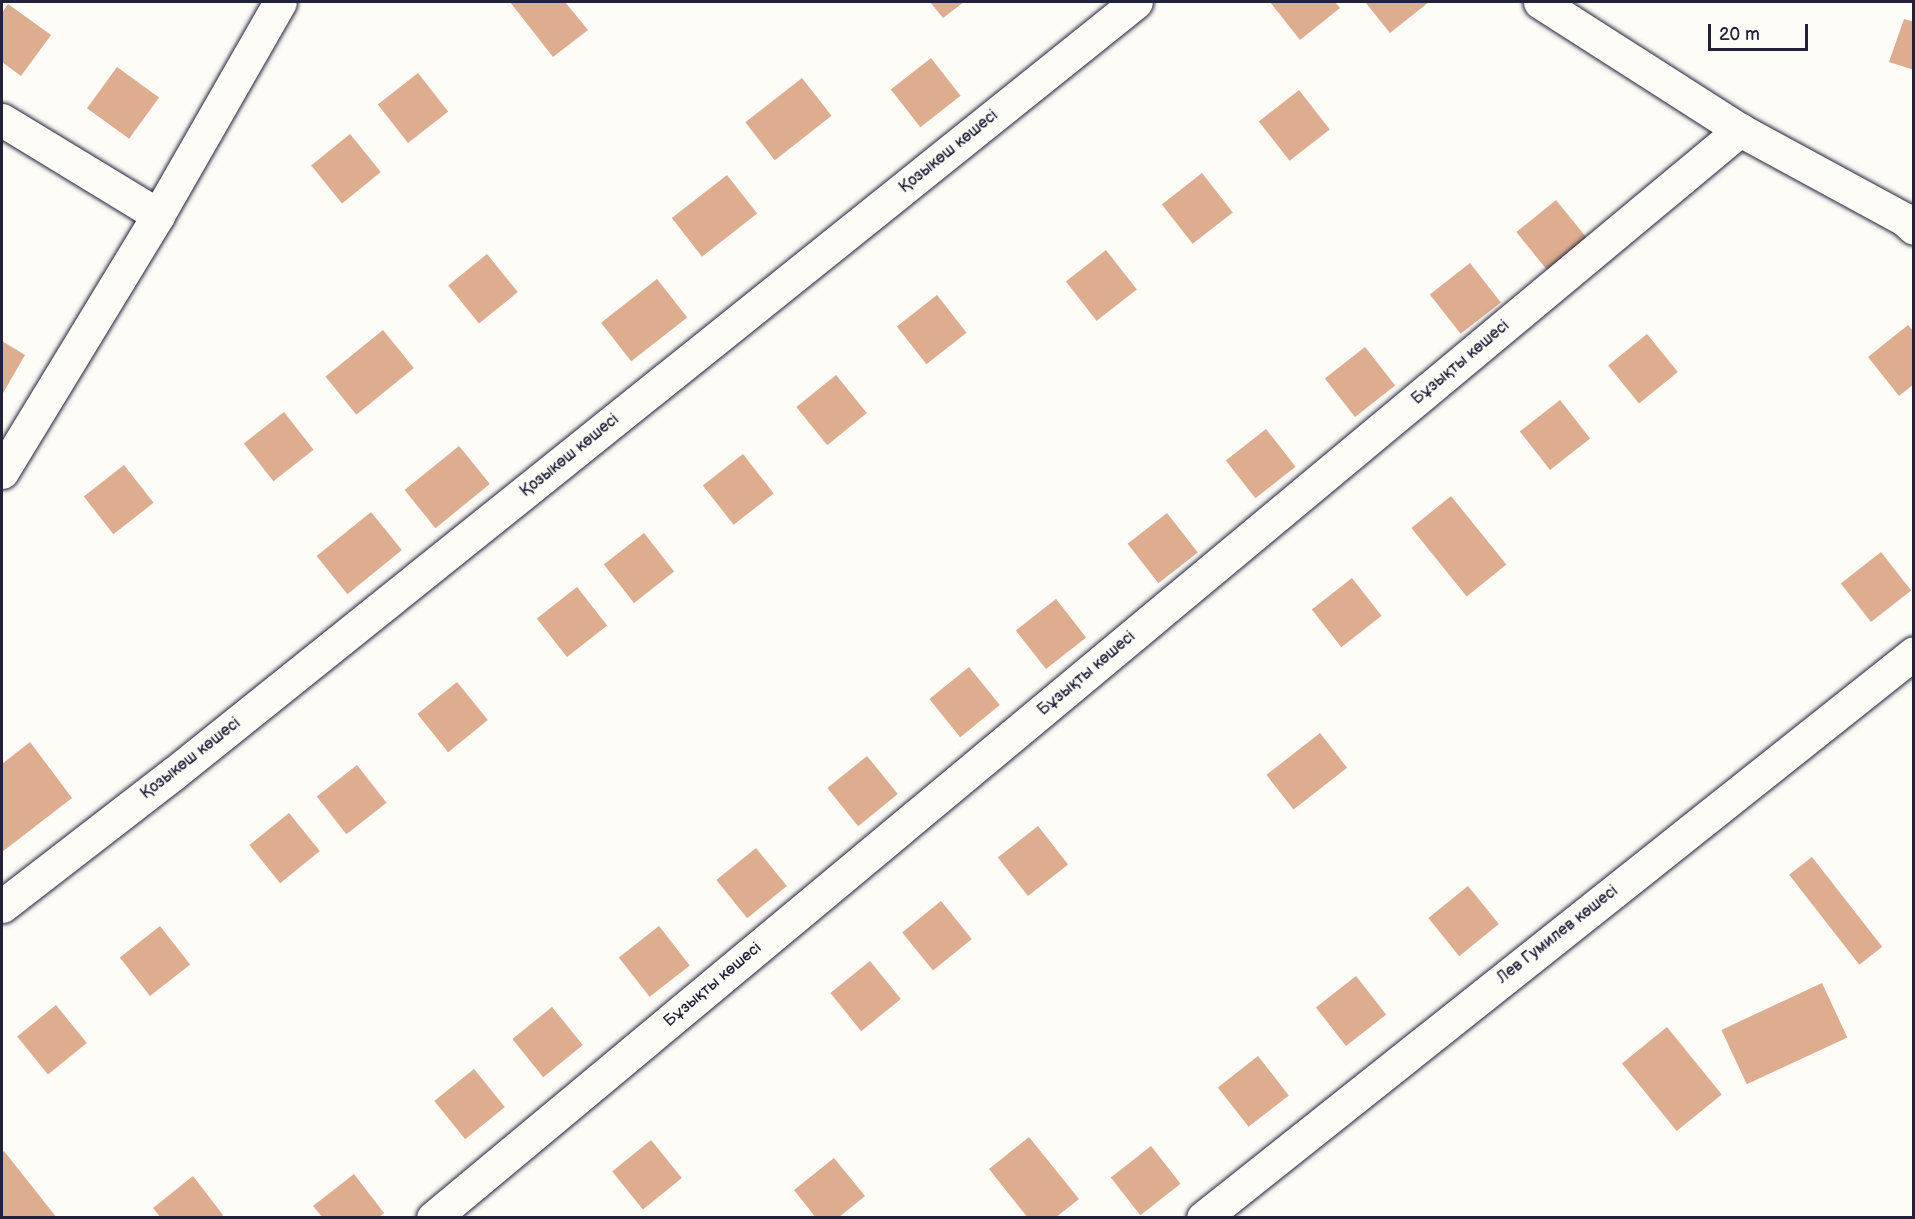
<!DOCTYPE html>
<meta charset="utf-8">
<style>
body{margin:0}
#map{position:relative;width:1915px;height:1219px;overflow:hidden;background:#fdfcf7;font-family:"Balsamiq Sans",sans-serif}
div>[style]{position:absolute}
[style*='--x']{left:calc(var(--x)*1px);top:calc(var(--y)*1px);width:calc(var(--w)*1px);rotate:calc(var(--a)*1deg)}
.building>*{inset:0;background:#dead90;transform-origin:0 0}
.roads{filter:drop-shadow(0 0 2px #22223b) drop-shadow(0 0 2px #22223b)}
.minor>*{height:33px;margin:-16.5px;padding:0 16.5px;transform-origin:16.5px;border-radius:16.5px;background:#fdfcf7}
span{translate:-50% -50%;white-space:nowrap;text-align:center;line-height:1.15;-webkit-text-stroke:4.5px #fdfcf7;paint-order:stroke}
.street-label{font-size:16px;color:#22223b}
.frame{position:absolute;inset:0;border:3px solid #22223b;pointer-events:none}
.scale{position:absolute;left:1708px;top:24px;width:100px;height:27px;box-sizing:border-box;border:3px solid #22223b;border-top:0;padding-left:8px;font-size:18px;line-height:21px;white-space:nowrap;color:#22223b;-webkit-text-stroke:4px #fdfcf7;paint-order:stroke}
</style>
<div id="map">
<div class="building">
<div style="clip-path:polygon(510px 2px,565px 2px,588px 30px,553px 57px)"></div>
<div style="clip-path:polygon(930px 2px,964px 2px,943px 18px)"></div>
<div style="clip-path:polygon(1270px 2px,1335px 2px,1340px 8px,1300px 40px)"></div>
<div style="clip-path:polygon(1365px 2px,1429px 2px,1390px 33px)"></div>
<div style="clip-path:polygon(8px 4px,51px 35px,21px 76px,2px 62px,2px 13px)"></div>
<div style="clip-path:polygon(1904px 19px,1914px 22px,1914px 70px,1889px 62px)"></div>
<div style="left:931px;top:58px;width:48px;height:51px;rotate:52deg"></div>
<div style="left:117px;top:67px;width:52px;height:51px;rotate:36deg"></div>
<div style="left:418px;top:73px;width:49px;height:51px;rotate:52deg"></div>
<div style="left:802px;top:78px;width:48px;height:72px;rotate:52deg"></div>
<div style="left:1299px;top:90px;width:50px;height:51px;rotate:52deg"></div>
<div style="left:350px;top:134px;width:49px;height:50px;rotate:51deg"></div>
<div style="left:1202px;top:173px;width:50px;height:51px;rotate:52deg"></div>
<div style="left:727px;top:175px;width:49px;height:70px;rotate:52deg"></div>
<div style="left:1556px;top:200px;width:49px;height:51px;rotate:51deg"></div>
<div style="left:1106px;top:250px;width:50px;height:51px;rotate:52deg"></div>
<div style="left:487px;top:254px;width:49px;height:50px;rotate:51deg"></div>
<div style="left:1470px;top:263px;width:50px;height:51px;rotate:52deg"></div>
<div style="left:657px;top:279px;width:49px;height:71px;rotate:52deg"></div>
<div style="left:937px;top:295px;width:48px;height:51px;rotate:52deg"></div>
<div style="clip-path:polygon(1908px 325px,1914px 332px,1914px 384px,1899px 396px,1868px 357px)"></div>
<div style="left:383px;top:330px;width:49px;height:74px;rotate:51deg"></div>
<div style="left:1647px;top:334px;width:49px;height:50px;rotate:51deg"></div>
<div style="clip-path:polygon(2px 341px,25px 355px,3px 393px,2px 392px)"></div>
<div style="left:1365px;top:347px;width:49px;height:51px;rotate:52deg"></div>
<div style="left:836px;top:375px;width:49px;height:51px;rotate:51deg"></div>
<div style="left:1560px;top:400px;width:49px;height:51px;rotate:52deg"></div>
<div style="left:284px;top:412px;width:48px;height:51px;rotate:52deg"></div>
<div style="left:1266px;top:429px;width:48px;height:51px;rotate:52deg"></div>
<div style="left:459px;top:446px;width:49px;height:70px;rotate:51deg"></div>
<div style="left:743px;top:454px;width:50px;height:51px;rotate:52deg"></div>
<div style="left:124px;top:465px;width:48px;height:51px;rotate:52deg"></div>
<div style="left:1451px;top:496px;width:88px;height:51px;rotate:51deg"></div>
<div style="left:371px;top:512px;width:49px;height:70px;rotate:51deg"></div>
<div style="left:1167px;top:513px;width:50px;height:50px;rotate:52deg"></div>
<div style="left:644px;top:533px;width:49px;height:51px;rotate:52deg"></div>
<div style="left:1881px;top:552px;width:49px;height:51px;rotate:52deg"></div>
<div style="left:1352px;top:578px;width:48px;height:51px;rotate:52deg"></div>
<div style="left:577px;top:587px;width:49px;height:51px;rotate:52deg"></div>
<div style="left:1056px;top:599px;width:49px;height:51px;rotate:52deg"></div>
<div style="left:969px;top:667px;width:49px;height:51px;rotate:51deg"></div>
<div style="left:457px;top:682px;width:49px;height:51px;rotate:51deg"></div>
<div style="left:1320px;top:733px;width:44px;height:68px;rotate:52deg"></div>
<div style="clip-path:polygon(30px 742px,72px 798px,2px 852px,2px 764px)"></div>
<div style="left:867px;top:756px;width:49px;height:51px;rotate:51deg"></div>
<div style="left:357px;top:765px;width:48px;height:51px;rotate:52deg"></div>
<div style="left:289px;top:813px;width:49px;height:51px;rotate:51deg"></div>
<div style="left:1038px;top:826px;width:49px;height:51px;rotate:52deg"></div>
<div style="left:756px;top:848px;width:49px;height:51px;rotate:51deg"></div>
<div style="left:1812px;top:857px;width:114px;height:29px;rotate:52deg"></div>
<div style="left:1468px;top:886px;width:49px;height:51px;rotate:51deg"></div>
<div style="left:941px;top:901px;width:49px;height:50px;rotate:51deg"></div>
<div style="left:160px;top:926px;width:49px;height:51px;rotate:52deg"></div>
<div style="left:659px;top:926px;width:50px;height:51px;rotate:52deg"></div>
<div style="left:870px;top:961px;width:49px;height:51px;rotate:51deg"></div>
<div style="left:1356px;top:976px;width:49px;height:51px;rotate:52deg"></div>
<div style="left:1822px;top:983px;width:60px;height:111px;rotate:65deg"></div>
<div style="left:56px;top:1005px;width:49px;height:50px;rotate:51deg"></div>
<div style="left:552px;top:1007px;width:49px;height:51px;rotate:51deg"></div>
<div style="left:1667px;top:1027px;width:87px;height:58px;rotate:51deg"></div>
<div style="left:1258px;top:1056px;width:50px;height:51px;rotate:52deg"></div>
<div style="left:474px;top:1069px;width:49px;height:51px;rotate:51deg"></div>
<div style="clip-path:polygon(1029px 1137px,1079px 1199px,1055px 1218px,1028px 1218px,989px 1169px)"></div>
<div style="left:651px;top:1140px;width:49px;height:50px;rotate:51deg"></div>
<div style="left:1151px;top:1146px;width:48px;height:51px;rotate:52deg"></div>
<div style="clip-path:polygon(4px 1151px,57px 1218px,2px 1218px,2px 1153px)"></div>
<div style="clip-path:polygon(834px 1158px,865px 1196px,838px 1218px,816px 1218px,794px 1190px)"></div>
<div style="clip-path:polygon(354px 1174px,384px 1213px,378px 1218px,323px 1218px,313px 1206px)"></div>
<div style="clip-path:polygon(193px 1176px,223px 1215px,220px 1218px,161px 1218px,153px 1208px)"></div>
</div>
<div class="roads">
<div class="minor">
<div style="--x:1540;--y:2;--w:237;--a:32.6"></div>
<div style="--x:1740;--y:130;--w:187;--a:28.5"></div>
<div style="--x:1904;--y:219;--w:13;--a:42"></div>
<div style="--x:2;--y:120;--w:183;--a:31.3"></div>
<div style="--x:2;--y:472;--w:301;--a:-58.7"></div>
<div style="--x:158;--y:215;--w:245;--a:-60.2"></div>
<div style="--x:2;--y:906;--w:216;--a:-37.7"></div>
<div style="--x:173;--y:774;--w:1234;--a:-38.72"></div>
<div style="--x:433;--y:1218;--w:1701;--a:-39.78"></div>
<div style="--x:1203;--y:1218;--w:908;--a:-38.47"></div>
</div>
</div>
<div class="street-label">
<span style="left:949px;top:152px;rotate:-39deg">Қозыкөш көшесі</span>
<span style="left:1461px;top:363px;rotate:-40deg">Бұзықты көшесі</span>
<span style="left:570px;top:456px;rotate:-39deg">Қозыкөш көшесі</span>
<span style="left:1087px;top:674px;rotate:-40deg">Бұзықты көшесі</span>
<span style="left:191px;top:759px;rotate:-38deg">Қозыкөш көшесі</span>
<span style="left:1558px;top:935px;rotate:-38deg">Лев Гумилев көшесі</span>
<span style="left:713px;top:985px;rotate:-40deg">Бұзықты көшесі</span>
</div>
<div class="frame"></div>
<div class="scale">20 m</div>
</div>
